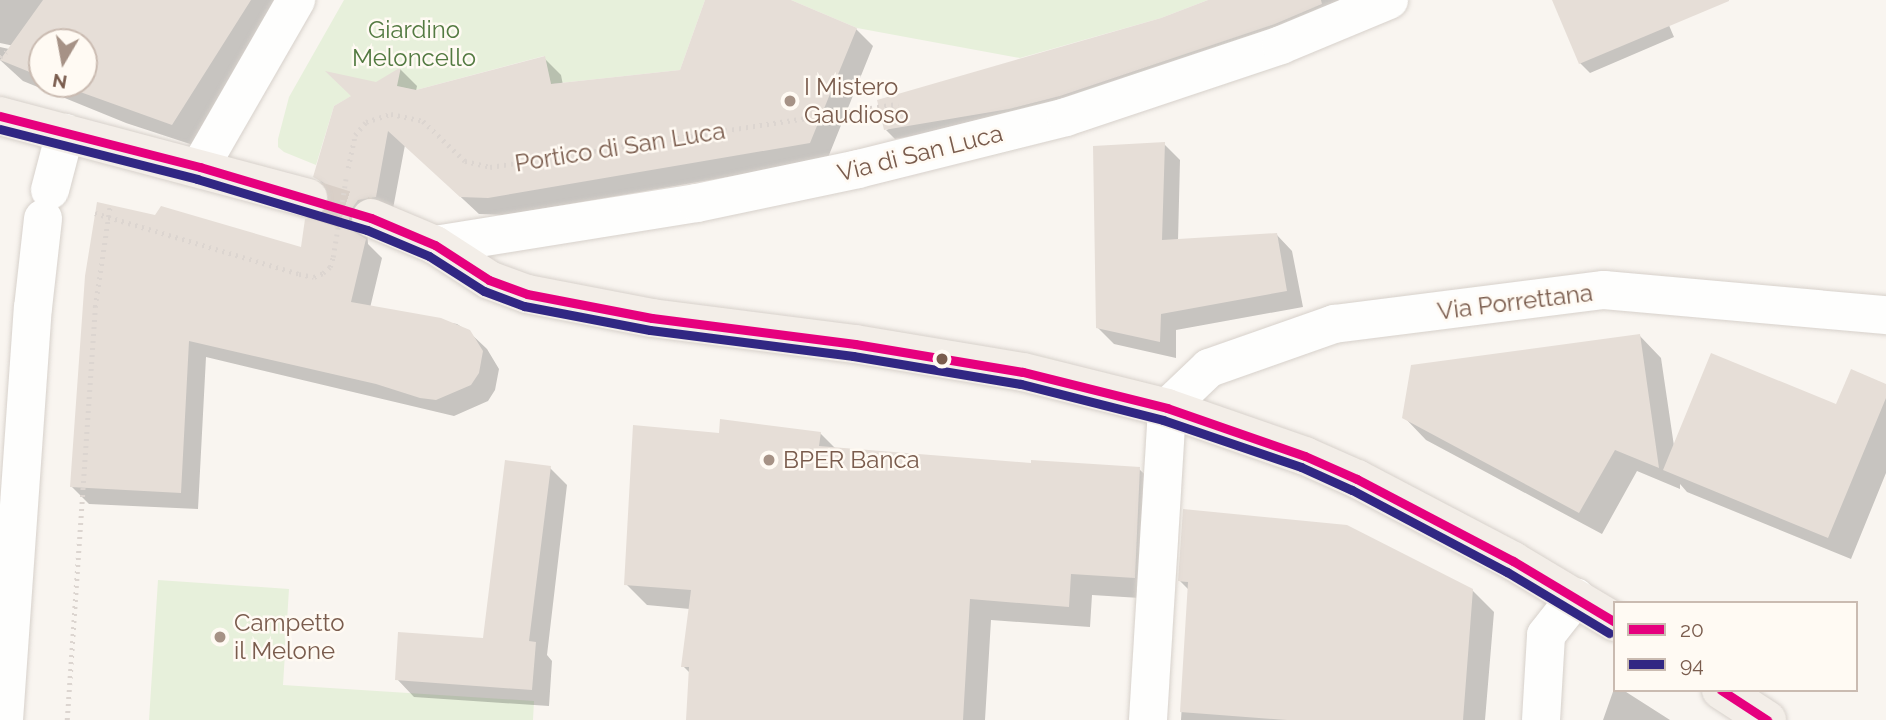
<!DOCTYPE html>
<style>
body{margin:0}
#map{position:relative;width:1886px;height:720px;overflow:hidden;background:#f9f5f0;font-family:Raleway,sans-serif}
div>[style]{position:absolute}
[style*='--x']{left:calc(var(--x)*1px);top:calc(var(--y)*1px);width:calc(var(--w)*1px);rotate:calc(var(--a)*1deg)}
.green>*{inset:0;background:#e7f0db}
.shadow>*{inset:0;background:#0003}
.building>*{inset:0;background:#e6ded7}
.primary-tunnel>*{height:38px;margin-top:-19px;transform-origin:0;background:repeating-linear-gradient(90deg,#d9cfc7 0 38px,transparent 0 57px)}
.path>*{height:4.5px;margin-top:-2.25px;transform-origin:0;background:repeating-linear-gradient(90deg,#dcd5d0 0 2px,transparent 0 7px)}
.roads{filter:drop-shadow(0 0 2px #d7d1cb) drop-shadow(0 0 2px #d7d1cb)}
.street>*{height:38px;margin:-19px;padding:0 19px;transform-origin:19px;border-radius:19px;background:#fefefd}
.primary>*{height:38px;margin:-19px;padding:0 19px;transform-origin:19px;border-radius:19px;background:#f3eee8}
.path-bridge>*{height:4.5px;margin-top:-2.25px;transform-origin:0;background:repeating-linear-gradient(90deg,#dcd5d0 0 2px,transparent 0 7px)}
.bus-1>*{height:9px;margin:-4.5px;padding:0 4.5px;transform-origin:4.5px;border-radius:4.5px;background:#e6007e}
.bus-2>*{height:9px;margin:-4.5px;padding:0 4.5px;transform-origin:4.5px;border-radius:4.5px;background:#312783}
.dots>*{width:19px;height:19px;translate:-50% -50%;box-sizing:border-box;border:4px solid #fffaf3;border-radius:50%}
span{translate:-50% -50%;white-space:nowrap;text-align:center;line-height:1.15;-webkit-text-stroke:5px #fffaf3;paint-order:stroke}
.park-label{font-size:24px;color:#537a41}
.poi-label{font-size:24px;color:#7a5c4d}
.left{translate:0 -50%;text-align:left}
.street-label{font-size:24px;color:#7a5c4d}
.legend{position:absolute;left:1613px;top:601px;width:245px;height:91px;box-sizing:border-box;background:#fffaf3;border:2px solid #cabbb1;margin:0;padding:9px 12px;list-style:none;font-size:21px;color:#7a5c4d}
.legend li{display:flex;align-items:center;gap:14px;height:35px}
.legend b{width:35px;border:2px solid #cabbb1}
.north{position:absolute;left:28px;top:28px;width:70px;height:70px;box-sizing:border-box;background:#fffaf3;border:2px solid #cabbb1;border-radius:50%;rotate:190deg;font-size:19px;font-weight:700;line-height:28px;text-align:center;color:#7a5c4d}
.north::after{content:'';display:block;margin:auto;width:24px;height:32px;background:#a69286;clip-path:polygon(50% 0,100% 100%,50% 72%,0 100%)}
</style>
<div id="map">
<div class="green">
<div style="clip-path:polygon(344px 0,705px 0,680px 70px,551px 84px,544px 56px,416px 90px,376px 82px,334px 106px,316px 165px,284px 152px,278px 147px,278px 139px,289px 97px)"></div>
<div style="clip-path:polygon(791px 0,1208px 0,1161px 18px,1020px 58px,857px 28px)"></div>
<div style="clip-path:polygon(158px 580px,289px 589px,283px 685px,534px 701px,533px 720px,149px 720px)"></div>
</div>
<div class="shadow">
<div style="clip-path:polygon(evenodd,0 0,284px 0,193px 145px,126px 123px,23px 81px,0 60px,0 47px,18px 51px,19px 47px,0 43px,0 0,42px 42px,84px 42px,84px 84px,42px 84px,42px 42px)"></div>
<div style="clip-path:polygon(707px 0,786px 0,856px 29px,873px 46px,827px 160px,505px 215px,479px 214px,405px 145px,392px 214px,367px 227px,368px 244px,382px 258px,370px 308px,457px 324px,469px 332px,487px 349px,499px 369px,495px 390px,488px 401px,454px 416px,206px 357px,198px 509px,89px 504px,72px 487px,87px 276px,303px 249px,331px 203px,331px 192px,315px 176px,376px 84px,400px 69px,417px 86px,416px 91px,544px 58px,561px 75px,563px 85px,681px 72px)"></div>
<div style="clip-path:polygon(1212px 0,1359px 0,1020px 117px,895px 139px,886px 130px)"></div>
<div style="clip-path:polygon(1554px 0,1658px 0,1674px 37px,1590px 73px,1580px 63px)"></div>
<div style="clip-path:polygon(1164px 144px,1180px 160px,1178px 241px,1276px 234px,1292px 251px,1303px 307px,1176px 330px,1176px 358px,1114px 344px,1097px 327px)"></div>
<div style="clip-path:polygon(1639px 335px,1661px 358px,1674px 446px,1837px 406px,1886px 386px,1886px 473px,1851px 559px,1687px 492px,1680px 484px,1680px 489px,1637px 471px,1602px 534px,1426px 440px,1404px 417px)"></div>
<div style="clip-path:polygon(820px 433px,836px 449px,1032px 465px,1139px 469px,1161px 490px,1156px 599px,1092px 595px,1090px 627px,991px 620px,985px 720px,688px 720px,690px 673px,683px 666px,690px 609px,647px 605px,626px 584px,720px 435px)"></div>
<div style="clip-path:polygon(550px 468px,567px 485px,547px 655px,552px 661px,549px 706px,414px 697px,397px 679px,484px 640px)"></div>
<div style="clip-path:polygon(1180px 581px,1472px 590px,1494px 612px,1485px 720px,1181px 720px,1189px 590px)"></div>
<div style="clip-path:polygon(1615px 686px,1615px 690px,1623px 690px,1670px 720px,1603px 720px)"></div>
</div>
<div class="building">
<div style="clip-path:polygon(43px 0,251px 0,172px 125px,58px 84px,84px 84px,84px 42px,42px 42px,42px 77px,0 60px)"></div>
<div style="clip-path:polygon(705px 0,791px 0,857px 28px,810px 143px,488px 198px,460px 197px,388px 131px,376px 197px,358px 200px,351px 210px,349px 220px,353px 231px,366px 239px,351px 302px,441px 318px,470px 330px,483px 351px,479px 373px,471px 385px,436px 400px,420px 398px,376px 384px,189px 341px,181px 493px,70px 487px,85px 276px,97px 202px,155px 215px,161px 206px,301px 247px,305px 219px,323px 214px,329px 203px,329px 192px,324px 183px,313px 177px,334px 106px,351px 96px,325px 71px,376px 82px,401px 67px,397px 86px,416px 90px,545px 56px,551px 84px,680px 70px)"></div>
<div style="clip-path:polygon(1208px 0,1321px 0,1322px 4px,1275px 24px,1060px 96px,1009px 109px,884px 130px,877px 100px,1161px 18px)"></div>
<div style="clip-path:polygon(1552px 0,1729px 0,1729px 1px,1579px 64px)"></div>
<div style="clip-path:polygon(1165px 142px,1162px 240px,1277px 233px,1287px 291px,1161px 314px,1160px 342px,1096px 328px,1093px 146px)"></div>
<div style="clip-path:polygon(1640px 334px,1659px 468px,1615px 450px,1579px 513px,1402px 418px,1411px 365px)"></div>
<div style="clip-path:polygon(1711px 353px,1836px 404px,1851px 369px,1886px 384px,1886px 398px,1828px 538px,1663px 470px)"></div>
<div style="clip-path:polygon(720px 419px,821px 432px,819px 446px,1031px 463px,1031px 460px,1140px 467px,1135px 578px,1071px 574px,1069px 607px,970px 599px,963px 720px,686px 720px,689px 667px,681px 667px,691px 590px,624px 585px,633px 425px,719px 433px)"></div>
<div style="clip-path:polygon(505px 460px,551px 466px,529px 641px,536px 642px,532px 690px,395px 680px,398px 632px,483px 638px)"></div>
<div style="clip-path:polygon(1183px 509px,1347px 525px,1473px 589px,1463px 720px,1287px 720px,1180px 712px,1188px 582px,1178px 581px)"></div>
</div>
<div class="primary-tunnel">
<div style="--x:308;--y:198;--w:66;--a:17.6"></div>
</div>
<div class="path">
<div style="--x:0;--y:57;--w:8;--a:-40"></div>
<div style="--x:348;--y:168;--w:34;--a:-78"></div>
<div style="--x:355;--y:135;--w:17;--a:-50"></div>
<div style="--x:366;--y:122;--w:26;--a:-18"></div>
<div style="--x:391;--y:114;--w:33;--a:12"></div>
<div style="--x:423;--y:121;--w:58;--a:43.6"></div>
<div style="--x:465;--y:161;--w:26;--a:13"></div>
<div style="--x:490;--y:167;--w:413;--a:-8.8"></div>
<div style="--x:95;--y:213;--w:213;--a:16.6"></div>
<div style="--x:299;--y:274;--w:15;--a:11"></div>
<div style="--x:314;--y:277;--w:10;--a:-24"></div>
<div style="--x:323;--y:273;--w:9;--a:-41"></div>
<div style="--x:330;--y:267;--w:10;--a:-73"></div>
<div style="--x:67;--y:720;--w:414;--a:-86.1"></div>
<div style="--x:95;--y:307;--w:103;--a:-81.6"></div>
</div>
<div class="roads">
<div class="street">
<div style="--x:200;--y:167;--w:193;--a:-60.1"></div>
<div style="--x:50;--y:190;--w:59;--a:-75.3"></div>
<div style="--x:435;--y:245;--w:265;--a:-9.1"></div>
<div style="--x:697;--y:203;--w:165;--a:-11.9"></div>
<div style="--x:858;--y:169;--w:214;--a:-14"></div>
<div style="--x:1066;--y:117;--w:227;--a:-18.5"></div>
<div style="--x:1281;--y:45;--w:117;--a:-22.6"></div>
<div style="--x:4;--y:720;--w:413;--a:-86"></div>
<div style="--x:33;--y:308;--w:90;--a:-83.6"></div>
<div style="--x:1148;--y:720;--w:313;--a:-86.5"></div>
<div style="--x:1167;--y:408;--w:58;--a:-43.6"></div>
<div style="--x:1209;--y:368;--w:133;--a:-19.4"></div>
<div style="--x:1334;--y:324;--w:272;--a:-7.2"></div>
<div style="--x:1604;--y:290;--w:283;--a:5.1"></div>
<div style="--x:1541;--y:720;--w:85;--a:-86.6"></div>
<div style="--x:1546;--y:635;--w:48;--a:-51.7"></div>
</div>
<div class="primary">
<div style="--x:0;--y:116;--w:319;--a:14.9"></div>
<div style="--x:371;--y:218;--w:69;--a:22.9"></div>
<div style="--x:435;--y:245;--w:64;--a:32.9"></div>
<div style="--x:489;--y:280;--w:40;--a:20.2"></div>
<div style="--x:527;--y:294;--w:127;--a:10.9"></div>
<div style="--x:652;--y:318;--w:205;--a:7.3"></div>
<div style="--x:855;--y:344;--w:170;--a:9.5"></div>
<div style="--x:1023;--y:372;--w:148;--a:14"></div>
<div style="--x:1167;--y:408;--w:146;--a:19.2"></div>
<div style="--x:1305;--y:456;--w:57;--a:23.9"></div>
<div style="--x:1357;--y:479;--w:176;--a:27.7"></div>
<div style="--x:1513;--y:561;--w:119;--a:30.9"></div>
<div style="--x:1721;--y:690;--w:55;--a:33.1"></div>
</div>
</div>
<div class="path-bridge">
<div style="--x:333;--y:257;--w:80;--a:-80.7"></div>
</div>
<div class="bus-1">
<div style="--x:0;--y:116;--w:206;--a:14.3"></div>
<div style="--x:200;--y:167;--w:178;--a:16.6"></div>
<div style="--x:371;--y:218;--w:69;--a:22.9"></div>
<div style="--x:435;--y:245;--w:64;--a:32.9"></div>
<div style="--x:489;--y:280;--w:40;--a:20.2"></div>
<div style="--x:527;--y:294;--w:127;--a:10.9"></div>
<div style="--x:652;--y:318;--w:205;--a:7.3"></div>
<div style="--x:855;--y:344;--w:170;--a:9.5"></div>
<div style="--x:1023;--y:372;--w:148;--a:14"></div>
<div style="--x:1167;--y:408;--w:146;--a:19.2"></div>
<div style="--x:1305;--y:456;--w:57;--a:23.9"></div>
<div style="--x:1357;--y:479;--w:176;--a:27.7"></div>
<div style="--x:1513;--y:561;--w:119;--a:30.9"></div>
<div style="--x:1721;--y:690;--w:55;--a:33.1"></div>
</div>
<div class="bus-2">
<div style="--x:0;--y:129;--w:203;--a:14.2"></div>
<div style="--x:197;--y:179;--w:177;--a:16.7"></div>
<div style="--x:367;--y:230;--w:67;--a:22.8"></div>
<div style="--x:429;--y:256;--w:65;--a:32.5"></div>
<div style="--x:484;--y:291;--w:43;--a:20.6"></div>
<div style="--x:524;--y:306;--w:128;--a:10.8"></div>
<div style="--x:650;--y:330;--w:205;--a:7.3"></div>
<div style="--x:853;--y:356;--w:170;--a:9.5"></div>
<div style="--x:1021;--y:384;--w:146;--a:14.2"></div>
<div style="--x:1163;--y:420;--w:146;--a:18.8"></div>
<div style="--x:1301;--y:467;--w:56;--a:24.3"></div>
<div style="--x:1352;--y:490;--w:175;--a:27.9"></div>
<div style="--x:1507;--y:572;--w:119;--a:30.9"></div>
</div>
<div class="dots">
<div style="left:790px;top:101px;background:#a69286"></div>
<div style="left:942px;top:359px;background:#7a5c4d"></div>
<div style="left:769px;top:460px;background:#a69286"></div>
<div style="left:220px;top:637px;background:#a69286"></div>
</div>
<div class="park-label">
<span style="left:414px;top:44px">Giardino<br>Meloncello</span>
</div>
<div class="poi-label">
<span class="left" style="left:804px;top:101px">I Mistero<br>Gaudioso</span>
<span class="left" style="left:783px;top:460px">BPER Banca</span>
<span class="left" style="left:234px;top:637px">Campetto<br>il Melone</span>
</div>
<div class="street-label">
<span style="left:620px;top:147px;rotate:-9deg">Portico di San Luca</span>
<span style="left:920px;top:153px;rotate:-14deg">Via di San Luca</span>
<span style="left:1515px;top:302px;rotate:-7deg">Via Porrettana</span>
</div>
<ul class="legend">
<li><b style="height:9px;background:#e6007e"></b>20</li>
<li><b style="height:9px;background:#312783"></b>94</li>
</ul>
<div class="north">N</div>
</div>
